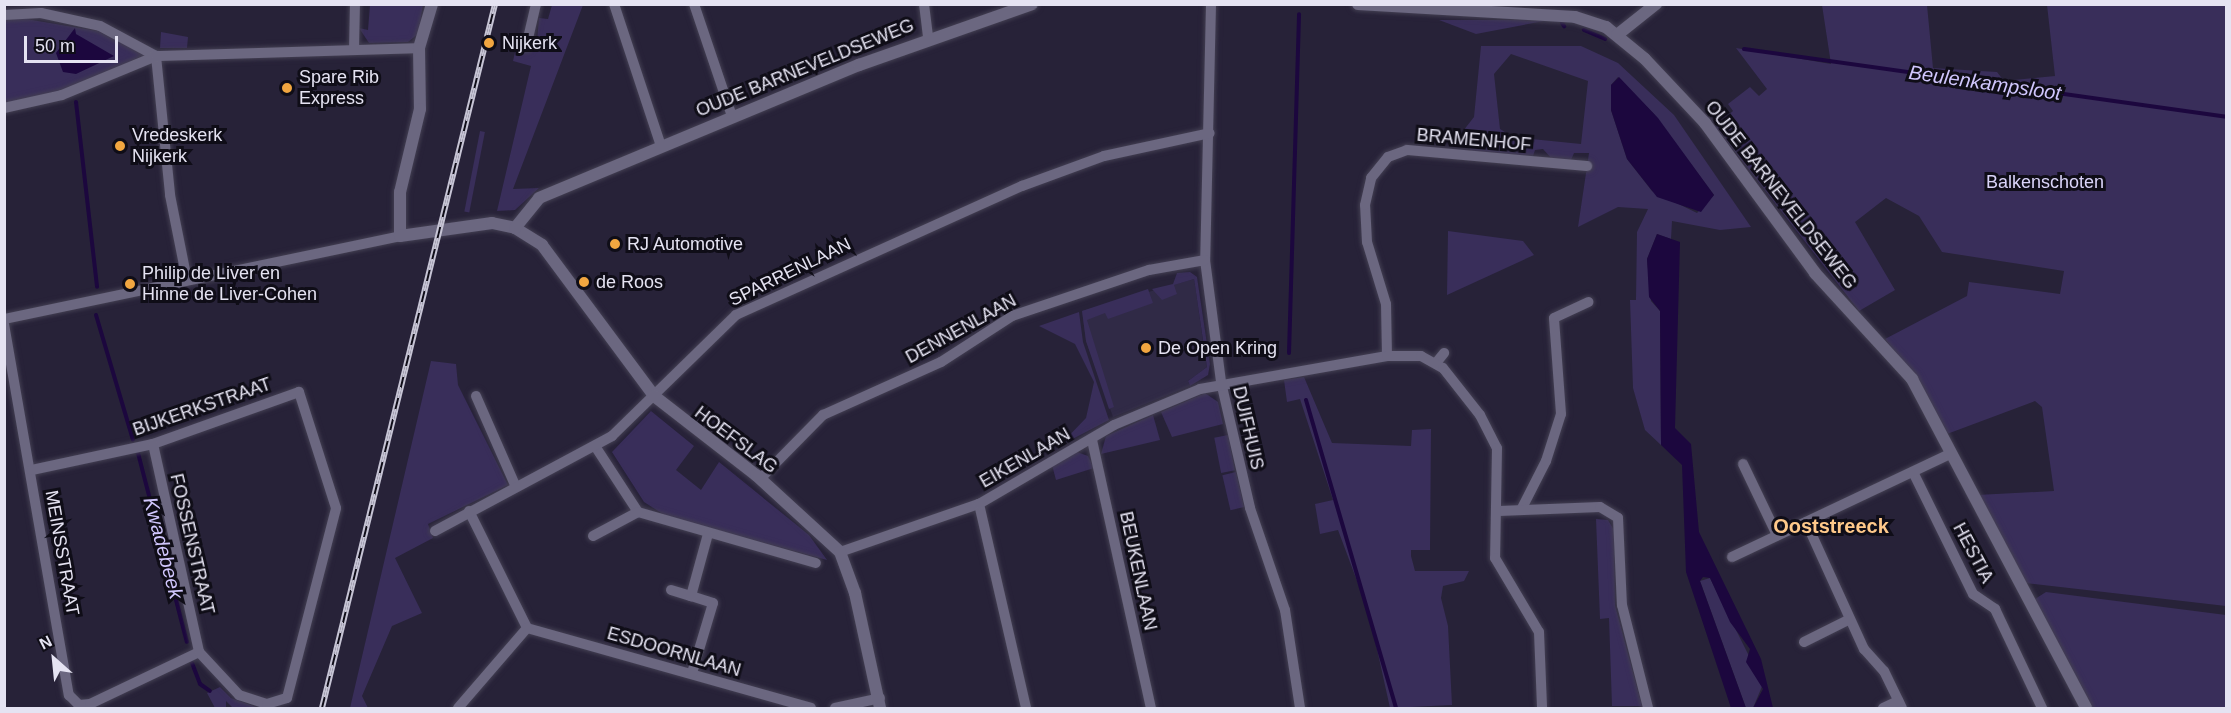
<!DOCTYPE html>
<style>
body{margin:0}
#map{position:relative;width:2231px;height:713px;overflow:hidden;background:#272238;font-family:Helvetica,sans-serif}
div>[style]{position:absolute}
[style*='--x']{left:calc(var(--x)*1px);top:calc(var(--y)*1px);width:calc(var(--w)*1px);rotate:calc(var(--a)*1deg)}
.built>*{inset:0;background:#302a46}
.green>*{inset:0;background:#392e5a;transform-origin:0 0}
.water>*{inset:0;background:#1c073e}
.stream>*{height:4px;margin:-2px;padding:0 2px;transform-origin:2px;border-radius:2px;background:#1c073e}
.roads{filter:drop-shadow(0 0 2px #433f52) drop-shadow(0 0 2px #433f52)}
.minor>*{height:10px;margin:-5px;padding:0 5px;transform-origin:5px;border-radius:5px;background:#6b6780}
.tertiary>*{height:12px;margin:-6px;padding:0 6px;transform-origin:6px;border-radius:6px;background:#6b6780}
.rail>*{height:6px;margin-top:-3px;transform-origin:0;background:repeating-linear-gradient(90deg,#0f0d17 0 11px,#c7c5d5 0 22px);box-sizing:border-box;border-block:2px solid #c7c5d5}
.dots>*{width:16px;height:16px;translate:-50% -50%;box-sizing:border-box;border:3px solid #0f0d17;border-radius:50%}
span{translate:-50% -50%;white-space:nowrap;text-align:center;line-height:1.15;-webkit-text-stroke:6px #0f0d17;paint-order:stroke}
.poi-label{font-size:18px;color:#e5e3f2}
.left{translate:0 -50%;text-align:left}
.street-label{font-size:18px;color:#e5e3f2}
.park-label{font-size:18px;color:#dad4f9}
.water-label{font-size:20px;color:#d0c6fd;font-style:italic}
.neighbourhood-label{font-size:20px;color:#ffc98a;font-weight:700}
.frame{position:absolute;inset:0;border:6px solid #e5e3f2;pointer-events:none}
.north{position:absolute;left:24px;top:629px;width:60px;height:60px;-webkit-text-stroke:4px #0f0d17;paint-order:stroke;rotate:333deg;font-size:16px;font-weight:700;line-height:24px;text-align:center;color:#e5e3f2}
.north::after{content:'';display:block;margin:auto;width:21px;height:27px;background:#e5e3f2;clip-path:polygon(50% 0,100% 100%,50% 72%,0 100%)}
.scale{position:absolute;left:24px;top:36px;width:94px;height:27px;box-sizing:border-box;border:3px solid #e5e3f2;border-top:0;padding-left:8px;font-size:18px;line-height:21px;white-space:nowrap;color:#e5e3f2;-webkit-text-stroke:4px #0f0d17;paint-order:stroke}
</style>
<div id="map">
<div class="built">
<div style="clip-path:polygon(1194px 279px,1207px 367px,1188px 381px,1190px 386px,1113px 417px,1086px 341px,1082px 311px)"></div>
</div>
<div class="green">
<div style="clip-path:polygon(370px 5px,423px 5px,418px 34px,408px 42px,369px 43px,359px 28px,368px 30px)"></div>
<div style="clip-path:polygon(552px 5px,583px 5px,513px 189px,539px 188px,515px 210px,497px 211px,531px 66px,513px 61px,516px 48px,536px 52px,539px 18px,548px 19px)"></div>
<div style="clip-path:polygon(1822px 5px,1927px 5px,1933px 68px,1997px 72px,2004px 81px,2055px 76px,2047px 5px,2226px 5px,2226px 606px,2025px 583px,1977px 495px,2054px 491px,2042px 407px,2035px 401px,1947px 434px,1922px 385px,1885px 339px,1967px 296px,1969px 282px,2060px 294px,2064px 271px,1942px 252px,1919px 216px,1886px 198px,1855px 222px,1895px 290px,1859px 311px,1715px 126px,1733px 111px,1728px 104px,1750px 87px,1759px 96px,1767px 89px,1736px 48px,1831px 64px)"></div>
<div style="clip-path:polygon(14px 17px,98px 31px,144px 55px,71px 89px,5px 106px,5px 19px)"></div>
<div style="clip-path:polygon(1439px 20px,1516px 20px,1544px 21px,1476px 34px)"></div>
<div style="clip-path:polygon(161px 32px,188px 37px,187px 48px,160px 48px)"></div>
<div style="clip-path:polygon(evenodd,1481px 46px,1581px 46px,1618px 63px,1674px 115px,1751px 227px,1720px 230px,1672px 221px,1671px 239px,1657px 234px,1647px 259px,1651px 301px,1660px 311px,1661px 445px,1645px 430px,1633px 388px,1630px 300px,1636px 300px,1637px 232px,1648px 209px,1618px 207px,1578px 227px,1589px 153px,1574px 153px,1571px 160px,1552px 159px,1543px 149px,1535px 150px,1533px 156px,1471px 151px,1466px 142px,1456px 140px,1474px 117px,1481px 46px,1511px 54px,1588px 81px,1581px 144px,1513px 137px,1500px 129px,1494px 74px,1511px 54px,1481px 46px,1618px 77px,1654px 114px,1714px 195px,1697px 213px,1652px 191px,1627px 159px,1611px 110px,1611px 85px,1618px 77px)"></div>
<div style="left:480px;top:131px;width:5px;height:82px;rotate:11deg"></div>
<div style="clip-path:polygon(1448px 231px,1523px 241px,1534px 255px,1447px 295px)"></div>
<div style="clip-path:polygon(1190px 272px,1197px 277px,1210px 364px,1208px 375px,1190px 386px,1188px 381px,1207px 367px,1194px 279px,1174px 285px,1177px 294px,1162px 300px,1152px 289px,1173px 284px,1177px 273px)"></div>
<div style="clip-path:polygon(1148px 289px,1153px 303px,1108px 319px,1105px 313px,1087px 320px,1114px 407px,1109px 409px,1086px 341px,1082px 311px)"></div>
<div style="clip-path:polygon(1079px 312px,1083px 342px,1109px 420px,1059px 446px,1086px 418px,1094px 382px,1075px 344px,1039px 326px)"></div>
<div style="clip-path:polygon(431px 361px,456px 364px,458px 385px,508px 485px,428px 524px,433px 538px,395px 558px,422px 613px,392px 626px,362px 696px,368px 708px,350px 708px)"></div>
<div style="clip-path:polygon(1304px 377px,1332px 443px,1411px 446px,1412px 430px,1431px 429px,1430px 550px,1411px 550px,1411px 556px,1415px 571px,1469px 571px,1464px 581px,1443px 586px,1441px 598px,1448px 626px,1452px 705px,1390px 708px,1369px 613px,1338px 530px,1320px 534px,1315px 504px,1333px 500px,1300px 399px,1287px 402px,1284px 380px)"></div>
<div style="clip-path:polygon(1205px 393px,1218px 402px,1223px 424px,1172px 437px,1161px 412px)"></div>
<div style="clip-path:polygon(651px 411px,694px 446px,676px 470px,701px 490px,719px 462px,809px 535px,827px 560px,666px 516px,644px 502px,612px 452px)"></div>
<div style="clip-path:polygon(1153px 415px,1160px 440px,1101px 454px,1106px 436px)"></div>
<div style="left:1228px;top:435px;width:36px;height:14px;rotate:79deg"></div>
<div style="clip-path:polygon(1077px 452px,1088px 456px,1094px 468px,1056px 480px,1052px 465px)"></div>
<div style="left:1236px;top:472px;width:36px;height:14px;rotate:77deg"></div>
<div style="clip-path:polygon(1596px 519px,1608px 520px,1614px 530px,1615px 605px,1642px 706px,1612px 706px,1609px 618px,1600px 619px)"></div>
<div style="clip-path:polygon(1710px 578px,1763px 684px,1753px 708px,1746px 708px,1700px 581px)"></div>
<div style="clip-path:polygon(2046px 592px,2226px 615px,2226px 708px,2092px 708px,2035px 599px)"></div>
<div style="clip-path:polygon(220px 687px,231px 698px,259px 708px,233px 708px,226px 701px,226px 708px,215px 708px,207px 693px)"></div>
</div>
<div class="water">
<div style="clip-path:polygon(75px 28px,76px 34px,114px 56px,76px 74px,63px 72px,56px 53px)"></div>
<div style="clip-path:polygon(1619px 77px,1658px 118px,1714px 195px,1701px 212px,1657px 197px,1627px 159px,1611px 110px,1611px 85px)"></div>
<div style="clip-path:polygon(1657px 234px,1680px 242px,1675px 428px,1691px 444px,1699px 532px,1761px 659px,1773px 708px,1753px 708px,1763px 689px,1746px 662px,1750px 649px,1730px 622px,1710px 578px,1703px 577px,1700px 581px,1746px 708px,1731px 708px,1686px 572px,1682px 465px,1661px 445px,1660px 311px,1649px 297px,1647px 259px)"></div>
</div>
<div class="stream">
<div style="--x:1562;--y:23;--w:4;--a:56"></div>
<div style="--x:1584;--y:30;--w:23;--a:23"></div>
<div style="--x:1744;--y:49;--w:487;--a:8"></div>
<div style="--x:76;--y:102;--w:186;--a:83.5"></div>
<div style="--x:96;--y:315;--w:130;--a:73.5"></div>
<div style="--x:1289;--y:353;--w:339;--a:-88.3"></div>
<div style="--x:1306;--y:400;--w:321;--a:73.7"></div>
<div style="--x:138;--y:453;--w:195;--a:75.5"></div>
<div style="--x:192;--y:663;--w:22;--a:69"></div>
<div style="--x:200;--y:684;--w:12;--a:35"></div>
</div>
<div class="roads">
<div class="minor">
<div style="--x:614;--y:4;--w:150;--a:71.7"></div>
<div style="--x:694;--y:4;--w:118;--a:71.3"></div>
<div style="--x:924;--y:4;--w:34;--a:83"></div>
<div style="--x:1211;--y:4;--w:256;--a:91.3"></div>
<div style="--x:1205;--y:260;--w:123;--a:82.5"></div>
<div style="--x:1221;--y:382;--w:129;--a:77"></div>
<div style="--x:1250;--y:508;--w:108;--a:71.1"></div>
<div style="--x:1285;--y:610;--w:99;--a:81.3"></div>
<div style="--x:4;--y:15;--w:37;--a:-3"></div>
<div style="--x:41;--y:13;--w:60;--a:12.4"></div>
<div style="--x:100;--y:26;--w:64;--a:28.2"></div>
<div style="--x:156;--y:56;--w:140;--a:84.2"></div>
<div style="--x:170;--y:195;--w:87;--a:78.7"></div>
<div style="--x:526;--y:47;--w:44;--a:-76.9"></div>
<div style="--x:354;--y:50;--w:46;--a:-88.8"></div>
<div style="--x:4;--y:108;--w:59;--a:-12.6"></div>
<div style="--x:62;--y:95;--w:102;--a:-22.5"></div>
<div style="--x:156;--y:56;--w:263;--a:-1.7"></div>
<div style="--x:4;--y:319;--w:405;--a:-11.8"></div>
<div style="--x:4;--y:324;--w:377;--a:80.1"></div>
<div style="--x:69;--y:695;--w:14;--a:45"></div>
<div style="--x:79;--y:705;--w:11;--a:-5"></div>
<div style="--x:90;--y:704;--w:121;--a:-25.5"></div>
<div style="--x:199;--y:652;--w:59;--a:47.1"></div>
<div style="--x:239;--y:695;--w:29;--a:18"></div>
<div style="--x:267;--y:704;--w:21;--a:-17"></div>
<div style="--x:287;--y:698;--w:196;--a:-75.5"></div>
<div style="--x:336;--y:508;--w:122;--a:-107.7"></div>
<div style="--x:299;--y:392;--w:155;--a:160.4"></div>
<div style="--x:153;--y:444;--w:124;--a:167.9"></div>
<div style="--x:1387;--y:356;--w:52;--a:-91.1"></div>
<div style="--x:1386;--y:304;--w:65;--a:-107"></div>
<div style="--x:1367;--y:242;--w:37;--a:-93"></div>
<div style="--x:1365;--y:205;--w:28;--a:-77"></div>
<div style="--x:1371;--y:178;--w:27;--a:-51"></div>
<div style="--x:1388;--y:157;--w:20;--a:-20"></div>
<div style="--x:1407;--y:150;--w:181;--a:5.1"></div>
<div style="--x:1436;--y:363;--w:13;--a:-51"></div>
<div style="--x:476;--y:396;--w:99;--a:66.3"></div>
<div style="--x:1092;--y:440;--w:274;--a:77.6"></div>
<div style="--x:153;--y:444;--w:213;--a:77.5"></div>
<div style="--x:595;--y:446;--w:79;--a:56.9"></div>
<div style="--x:638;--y:512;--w:185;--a:16"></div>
<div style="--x:1743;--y:464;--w:79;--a:64.4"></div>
<div style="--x:1913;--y:472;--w:136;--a:63.8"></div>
<div style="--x:1973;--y:594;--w:27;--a:34"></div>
<div style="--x:1995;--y:609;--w:110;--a:64.6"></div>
<div style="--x:760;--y:479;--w:90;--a:-45.5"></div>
<div style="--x:823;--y:415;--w:129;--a:-24.2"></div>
<div style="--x:941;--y:362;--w:85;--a:-32.9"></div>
<div style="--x:1012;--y:316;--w:145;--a:-18.6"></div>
<div style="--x:1149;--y:270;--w:57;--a:-10.1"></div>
<div style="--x:979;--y:504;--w:209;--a:77"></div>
<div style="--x:1521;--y:510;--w:55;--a:-63"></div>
<div style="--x:1546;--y:461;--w:49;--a:-72.3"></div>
<div style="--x:1561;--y:414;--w:96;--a:-94.2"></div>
<div style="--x:1554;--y:318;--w:38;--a:-25"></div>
<div style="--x:469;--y:511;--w:131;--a:63.6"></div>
<div style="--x:1499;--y:511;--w:101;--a:-2.3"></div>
<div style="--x:1600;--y:507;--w:21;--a:31"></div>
<div style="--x:1618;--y:518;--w:87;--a:87.4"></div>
<div style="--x:1622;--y:605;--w:106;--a:75.8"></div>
<div style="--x:1806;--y:522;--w:140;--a:65.5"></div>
<div style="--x:1864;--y:649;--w:30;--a:48"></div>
<div style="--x:1884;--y:671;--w:41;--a:64.1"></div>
<div style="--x:435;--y:531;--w:201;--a:-28.2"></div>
<div style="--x:612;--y:436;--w:173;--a:-44.3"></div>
<div style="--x:736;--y:315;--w:314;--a:-24.3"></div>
<div style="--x:1022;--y:186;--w:87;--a:-20.1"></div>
<div style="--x:1104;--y:156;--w:108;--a:-12.2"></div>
<div style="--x:593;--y:536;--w:51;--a:-28.1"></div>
<div style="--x:840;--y:552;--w:147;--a:-19.1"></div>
<div style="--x:979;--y:504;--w:156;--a:-30.3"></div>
<div style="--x:1114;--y:425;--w:93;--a:-22.7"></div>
<div style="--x:1200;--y:389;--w:190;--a:-10"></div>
<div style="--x:1387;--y:356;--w:34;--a:0"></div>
<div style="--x:1421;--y:356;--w:25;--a:29"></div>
<div style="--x:1443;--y:368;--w:60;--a:51.8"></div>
<div style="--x:1480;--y:415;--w:37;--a:63"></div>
<div style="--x:1497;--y:448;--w:110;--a:91"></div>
<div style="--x:1495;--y:558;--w:86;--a:59.3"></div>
<div style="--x:1539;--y:632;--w:76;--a:87.7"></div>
<div style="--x:1732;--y:557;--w:241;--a:-25.3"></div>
<div style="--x:671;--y:590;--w:21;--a:17"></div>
<div style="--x:527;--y:628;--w:295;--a:15.7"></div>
<div style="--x:1804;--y:642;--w:51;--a:-26.6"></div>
<div style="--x:692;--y:673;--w:73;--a:-73.3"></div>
<div style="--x:713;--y:603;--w:23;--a:-162"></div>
<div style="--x:691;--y:596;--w:64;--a:-74.7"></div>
<div style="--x:458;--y:708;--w:106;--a:-49.2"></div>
<div style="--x:835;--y:708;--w:46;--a:-12.5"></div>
<div style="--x:1883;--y:708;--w:17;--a:-25"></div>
</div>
<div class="tertiary">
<div style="--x:432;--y:4;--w:46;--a:106.5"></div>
<div style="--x:419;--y:48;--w:61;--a:89.1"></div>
<div style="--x:420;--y:109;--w:85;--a:103.5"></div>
<div style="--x:400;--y:192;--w:44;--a:90"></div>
<div style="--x:400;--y:236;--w:93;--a:-8"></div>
<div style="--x:492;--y:223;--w:24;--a:12"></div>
<div style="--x:515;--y:228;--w:32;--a:32"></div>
<div style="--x:542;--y:245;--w:188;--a:53.4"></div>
<div style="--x:654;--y:396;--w:129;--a:37.8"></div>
<div style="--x:756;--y:475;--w:114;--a:42.5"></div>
<div style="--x:840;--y:552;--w:44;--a:69.9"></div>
<div style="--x:855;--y:593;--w:118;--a:77.7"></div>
<div style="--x:1358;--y:4;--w:217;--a:3.4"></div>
<div style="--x:1575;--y:17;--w:33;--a:18"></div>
<div style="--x:1606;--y:27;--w:50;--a:39.4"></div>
<div style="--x:1645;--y:59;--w:88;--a:46.8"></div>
<div style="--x:1705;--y:123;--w:186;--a:53.7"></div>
<div style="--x:1815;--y:273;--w:144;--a:47.5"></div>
<div style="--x:1912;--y:379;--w:372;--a:62.1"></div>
<div style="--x:1617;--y:35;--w:50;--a:-38.5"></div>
<div style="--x:515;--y:228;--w:38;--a:-51"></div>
<div style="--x:539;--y:198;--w:347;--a:-22.6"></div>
<div style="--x:859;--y:65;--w:183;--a:-19.4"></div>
</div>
</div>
<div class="rail">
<div style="--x:322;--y:708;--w:725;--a:-76.19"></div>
</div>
<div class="dots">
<div style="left:489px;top:43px;background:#f1a640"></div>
<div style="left:287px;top:88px;background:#f1a640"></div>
<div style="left:120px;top:146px;background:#f1a640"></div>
<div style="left:615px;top:244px;background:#f1a640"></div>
<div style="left:584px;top:282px;background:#f1a640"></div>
<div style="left:130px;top:284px;background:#f1a640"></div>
<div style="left:1146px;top:348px;background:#f1a640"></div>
</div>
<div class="poi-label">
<span class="left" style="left:502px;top:43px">Nijkerk</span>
<span class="left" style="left:299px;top:88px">Spare Rib<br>Express</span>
<span class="left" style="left:132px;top:146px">Vredeskerk<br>Nijkerk</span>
<span class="left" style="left:627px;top:244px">RJ Automotive</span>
<span class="left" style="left:142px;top:284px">Philip de Liver en<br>Hinne de Liver-Cohen</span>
<span class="left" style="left:596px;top:282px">de Roos</span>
<span class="left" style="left:1158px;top:348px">De Open Kring</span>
</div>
<div class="street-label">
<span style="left:805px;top:68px;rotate:-22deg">OUDE BARNEVELDSEWEG</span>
<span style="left:1474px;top:140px;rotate:5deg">BRAMENHOF</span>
<span style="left:1781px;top:195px;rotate:52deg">OUDE BARNEVELDSEWEG</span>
<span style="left:790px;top:272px;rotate:-26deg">SPARRENLAAN</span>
<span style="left:961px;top:329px;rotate:-29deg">DENNENLAAN</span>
<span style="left:202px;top:407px;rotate:-19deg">BIJKERKSTRAAT</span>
<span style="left:1248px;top:428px;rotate:77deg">DUIFHUIS</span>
<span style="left:736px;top:440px;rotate:37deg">HOEFSLAG</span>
<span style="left:1025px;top:458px;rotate:-30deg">EIKENLAAN</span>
<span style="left:192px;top:544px;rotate:77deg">FOSSENSTRAAT</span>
<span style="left:62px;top:553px;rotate:80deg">MEINSSTRAAT</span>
<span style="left:1973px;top:553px;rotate:62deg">HESTIA</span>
<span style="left:1138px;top:571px;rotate:78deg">BEUKENLAAN</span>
<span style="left:674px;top:652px;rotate:16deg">ESDOORNLAAN</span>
</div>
<div class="park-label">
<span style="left:2045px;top:182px">Balkenschoten</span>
</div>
<div class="water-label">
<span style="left:1985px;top:83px;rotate:8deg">Beulenkampsloot</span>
<span style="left:163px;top:548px;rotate:75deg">Kwadebeek</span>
</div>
<div class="neighbourhood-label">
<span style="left:1831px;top:526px">Ooststreeck</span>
</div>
<div class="frame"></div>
<div class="north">N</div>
<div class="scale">50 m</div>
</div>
